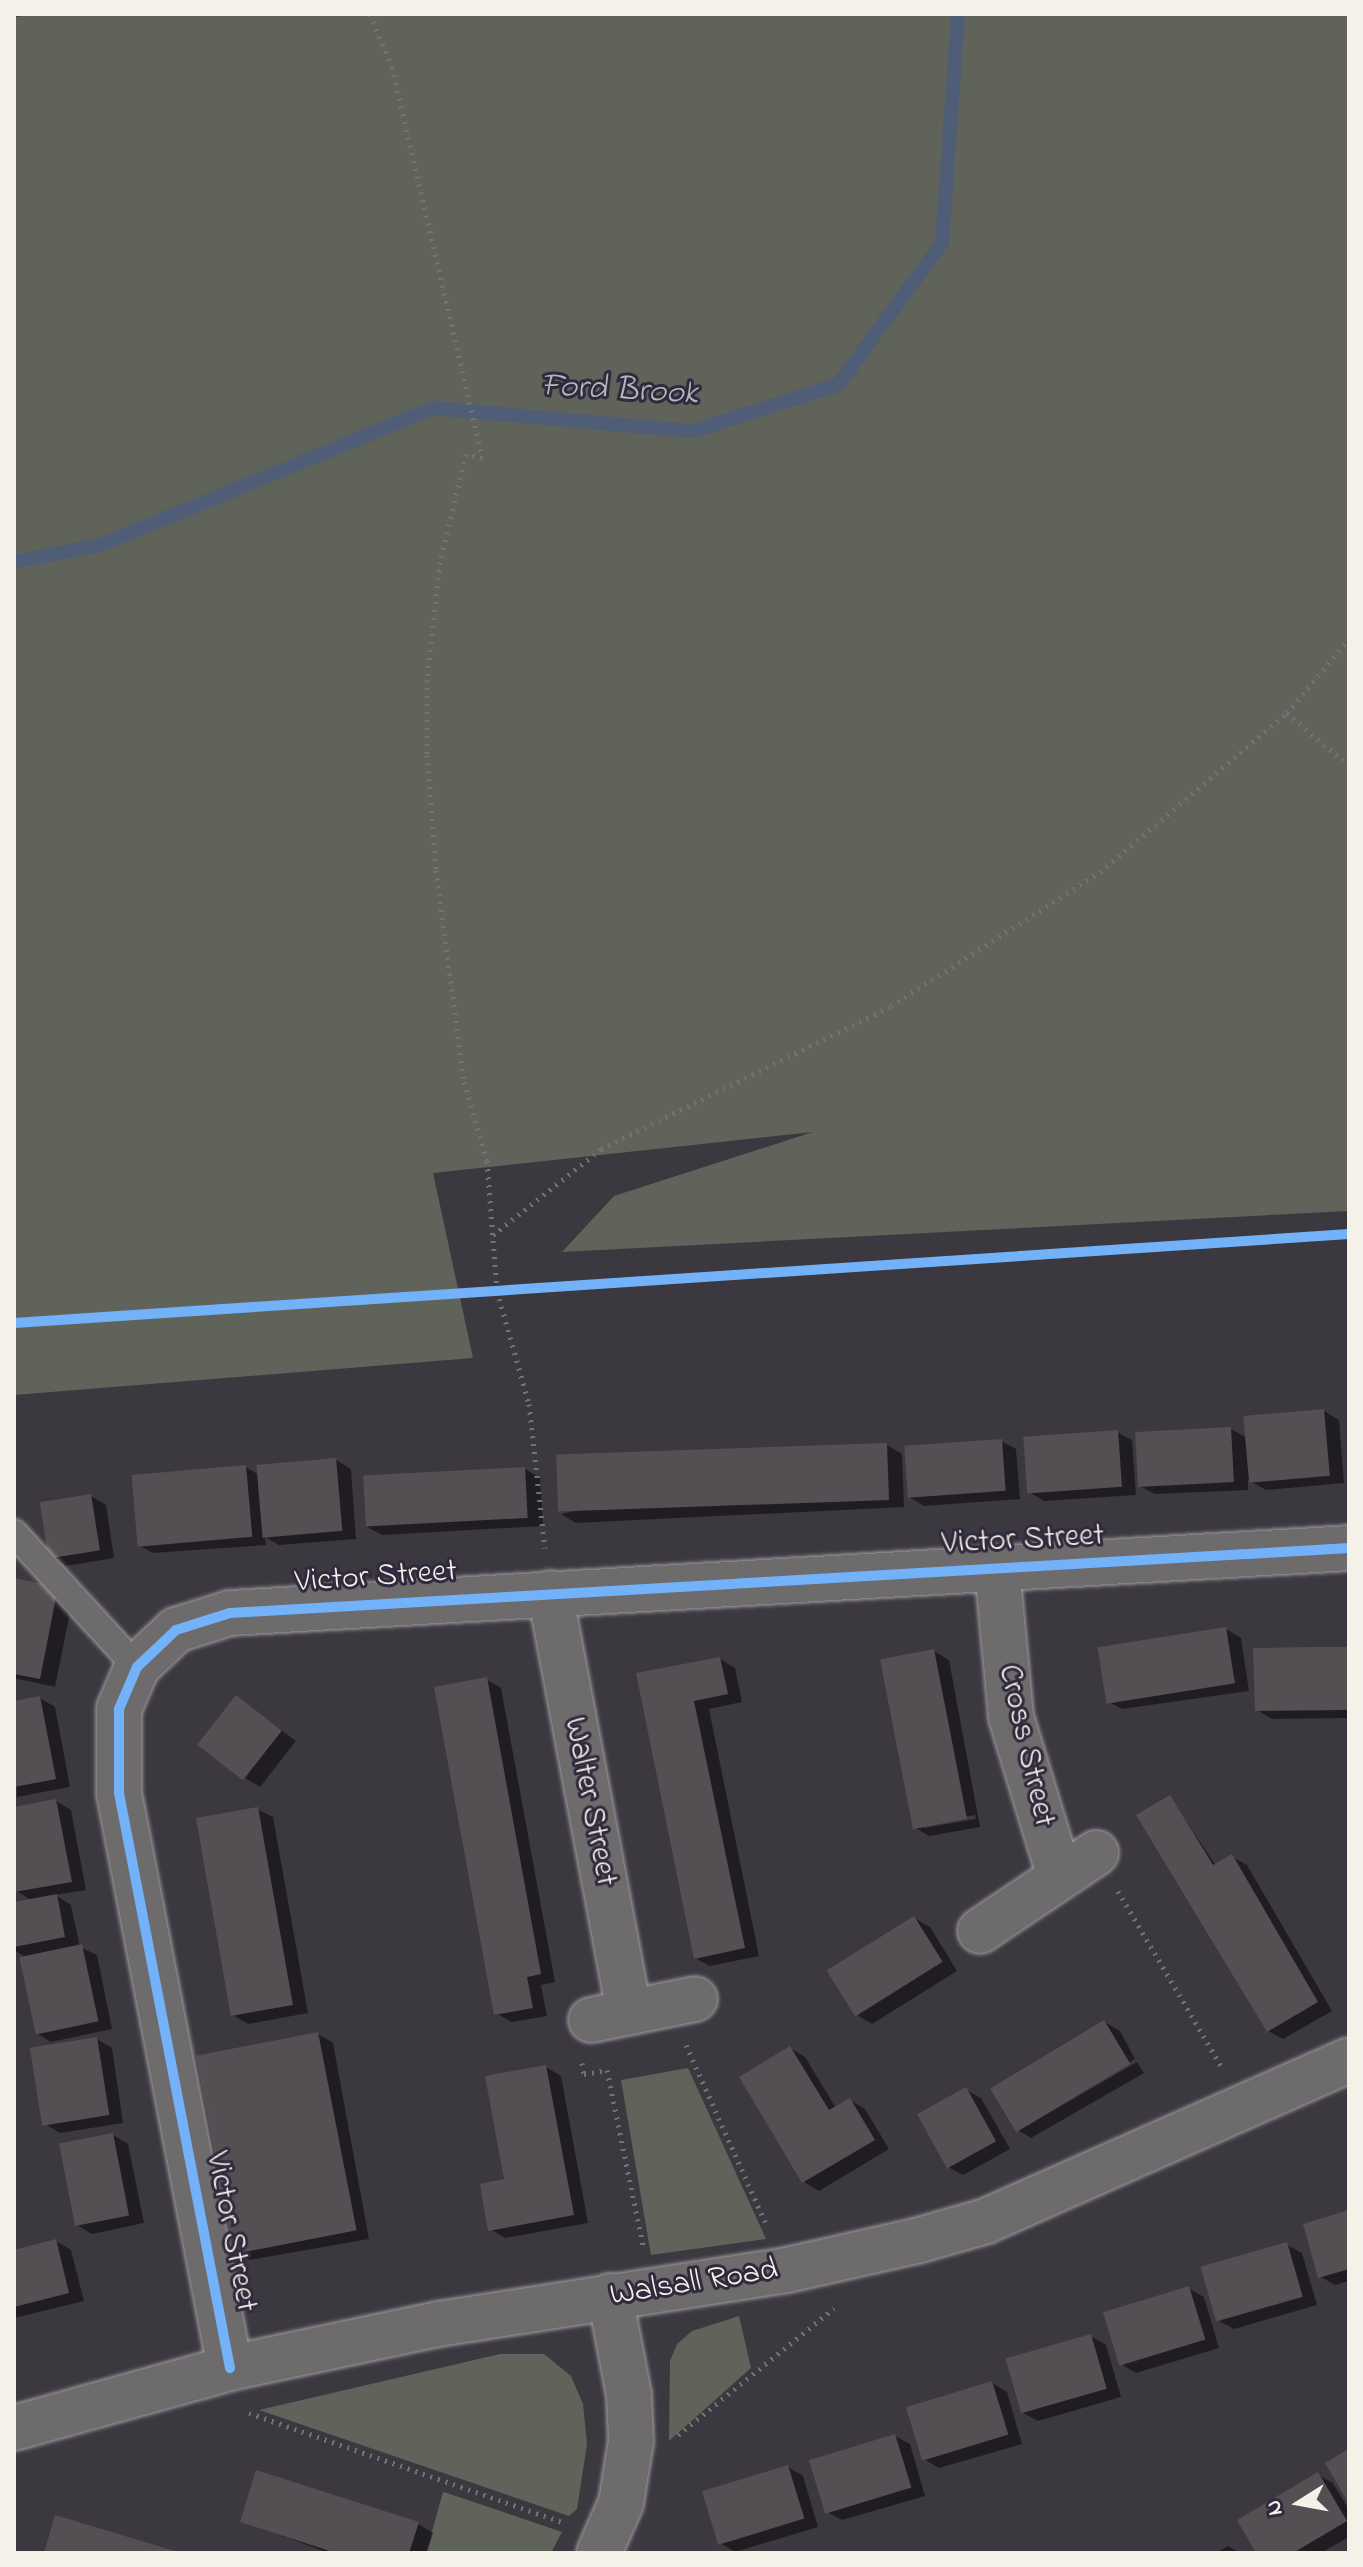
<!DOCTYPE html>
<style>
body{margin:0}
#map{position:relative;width:1363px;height:2567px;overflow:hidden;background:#3c3840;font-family:"Indie Flower",sans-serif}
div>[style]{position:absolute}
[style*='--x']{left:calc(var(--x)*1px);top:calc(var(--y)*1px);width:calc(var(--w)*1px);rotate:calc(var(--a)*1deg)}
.green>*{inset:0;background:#5f6359}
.shadow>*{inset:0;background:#0007}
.stream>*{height:14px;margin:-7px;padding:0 7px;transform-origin:7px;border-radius:7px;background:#4f5e76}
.building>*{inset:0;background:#554f54;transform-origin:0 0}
.path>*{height:5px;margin-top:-2.5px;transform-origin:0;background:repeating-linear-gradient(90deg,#747276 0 2px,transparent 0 8px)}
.roads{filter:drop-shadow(0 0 2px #9f9d9f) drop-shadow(0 0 2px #9f9d9f)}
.service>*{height:26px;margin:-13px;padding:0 13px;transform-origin:13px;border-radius:13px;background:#6e6b6d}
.minor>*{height:44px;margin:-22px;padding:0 22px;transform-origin:22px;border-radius:22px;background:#6e6b6d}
.tertiary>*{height:44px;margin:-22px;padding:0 22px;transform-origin:22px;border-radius:22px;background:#6e6b6d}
.secondary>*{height:44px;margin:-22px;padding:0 22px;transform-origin:22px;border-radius:22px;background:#6e6b6d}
.cycleway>*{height:10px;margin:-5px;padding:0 5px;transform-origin:5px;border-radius:5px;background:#73b2f8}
span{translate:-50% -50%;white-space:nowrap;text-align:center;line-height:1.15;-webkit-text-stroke:6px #2f2a3d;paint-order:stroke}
.street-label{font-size:32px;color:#f4f1e8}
.water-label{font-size:34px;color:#b3b8bc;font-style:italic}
.frame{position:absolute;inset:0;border:16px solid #f4f1e8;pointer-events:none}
.north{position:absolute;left:1259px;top:2463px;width:80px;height:80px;-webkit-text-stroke:6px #2f2a3d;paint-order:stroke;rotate:259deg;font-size:22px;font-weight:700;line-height:32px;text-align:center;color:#f4f1e8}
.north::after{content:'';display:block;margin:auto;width:28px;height:36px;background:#f4f1e8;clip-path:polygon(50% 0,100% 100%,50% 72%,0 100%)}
</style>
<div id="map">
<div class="green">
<div style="clip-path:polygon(43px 14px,1349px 14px,1349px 1211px,562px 1252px,614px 1196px,813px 1132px,433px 1173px,473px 1358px,14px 1395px,14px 17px)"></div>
<div style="clip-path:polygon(688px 2068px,766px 2239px,651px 2255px,621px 2080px)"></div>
<div style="clip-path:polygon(739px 2316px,751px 2368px,669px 2441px,670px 2361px,677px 2344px,692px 2331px)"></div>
<div style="clip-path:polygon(500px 2354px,544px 2354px,571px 2376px,583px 2404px,587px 2444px,577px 2509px,569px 2516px,259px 2410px)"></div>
<div style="clip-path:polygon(443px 2492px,444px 2492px,562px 2532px,551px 2553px,426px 2553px)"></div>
</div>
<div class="shadow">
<div style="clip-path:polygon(1324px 1411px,1339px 1420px,1344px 1483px,1266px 1490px,1248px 1480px,1248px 1490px,1155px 1494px,1140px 1486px,1231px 1429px,1247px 1438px)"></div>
<div style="clip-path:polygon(1117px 1432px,1132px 1440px,1136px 1495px,1044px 1501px,1029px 1492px)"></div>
<div style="clip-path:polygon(1001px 1441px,1016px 1449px,1020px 1499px,924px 1506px,909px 1497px)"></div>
<div style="clip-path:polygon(887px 1445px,902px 1454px,904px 1507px,576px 1523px,561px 1514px)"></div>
<div style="clip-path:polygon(336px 1460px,351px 1469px,356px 1539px,279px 1545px,265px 1537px,266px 1545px,153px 1553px,138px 1545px,246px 1467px,259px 1475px)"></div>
<div style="clip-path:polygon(525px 1469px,540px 1478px,543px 1526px,382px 1535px,367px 1527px)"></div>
<div style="clip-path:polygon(91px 1496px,106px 1505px,114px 1558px,66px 1566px,51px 1557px)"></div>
<div style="clip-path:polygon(14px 1580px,73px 1598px,55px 1687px,14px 1678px)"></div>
<div style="clip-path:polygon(1226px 1629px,1241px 1638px,1249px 1691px,1122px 1709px,1107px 1701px)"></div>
<div style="clip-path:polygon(1349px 1649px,1349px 1718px,1272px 1719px,1257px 1710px)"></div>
<div style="clip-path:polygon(evenodd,934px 1651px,949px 1660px,980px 1827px,929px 1836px,914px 1827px,934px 1651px,975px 1815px,976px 1819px,924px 1828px,924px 1824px,975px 1815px)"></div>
<div style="clip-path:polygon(720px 1659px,735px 1668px,742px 1702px,709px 1709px,759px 1956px,710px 1966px,695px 1958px,638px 1675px)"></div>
<div style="clip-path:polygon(486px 1679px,501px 1688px,555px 1982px,541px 1985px,547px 2016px,511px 2022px,496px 2013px)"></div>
<div style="clip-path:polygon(40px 1698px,55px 1707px,70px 1787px,17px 1797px,14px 1703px)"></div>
<div style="clip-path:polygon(237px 1698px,296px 1741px,260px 1787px,245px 1778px)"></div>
<div style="clip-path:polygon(1170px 1797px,1216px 1866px,1232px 1857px,1247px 1865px,1332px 2011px,1283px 2039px,1268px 2031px)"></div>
<div style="clip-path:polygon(56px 1801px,71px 1810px,86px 1890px,55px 1895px,71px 1905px,80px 1947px,97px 1955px,112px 2029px,51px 2042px,36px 2033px,27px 1958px,14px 1950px,14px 1905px,33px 1901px,16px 1891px,14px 1809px)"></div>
<div style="clip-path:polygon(257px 1809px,273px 1817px,308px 2013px,248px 2024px,233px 2015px)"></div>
<div style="clip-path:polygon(914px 1918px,930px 1927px,957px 1971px,872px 2024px,857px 2015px)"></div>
<div style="clip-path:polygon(1104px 2022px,1120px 2031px,1135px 2059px,1021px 2129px,1137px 2062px,1144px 2073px,1031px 2138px,1016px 2129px)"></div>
<div style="clip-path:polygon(318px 2034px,333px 2043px,369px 2239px,249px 2260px,234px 2251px)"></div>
<div style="clip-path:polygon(97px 2039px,112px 2048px,123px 2123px,60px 2133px,45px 2124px)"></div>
<div style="clip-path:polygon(790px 2048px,805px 2057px,836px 2108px,850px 2100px,865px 2109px,889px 2149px,819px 2191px,804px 2182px,741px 2077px)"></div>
<div style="clip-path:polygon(546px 2067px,561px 2076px,588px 2223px,505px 2238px,490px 2229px)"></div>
<div style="clip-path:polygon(966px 2090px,981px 2098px,1010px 2149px,963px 2175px,948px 2167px)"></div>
<div style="clip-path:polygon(113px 2135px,128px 2144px,144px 2223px,92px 2234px,77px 2225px)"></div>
<div style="clip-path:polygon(1349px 2212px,1349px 2281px,1335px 2285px,1319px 2276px)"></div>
<div style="clip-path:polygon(56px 2241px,71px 2250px,84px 2301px,14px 2318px,14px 2252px)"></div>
<div style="clip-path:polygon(1287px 2245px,1302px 2253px,1317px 2305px,1234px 2329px,1219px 2321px)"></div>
<div style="clip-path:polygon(1188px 2288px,1204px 2297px,1219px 2348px,1136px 2373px,1121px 2364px)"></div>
<div style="clip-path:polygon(1091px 2336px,1106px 2345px,1121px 2397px,1038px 2421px,1023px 2413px)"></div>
<div style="clip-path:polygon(992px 2383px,1007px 2392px,1022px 2444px,939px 2468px,924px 2459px)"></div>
<div style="clip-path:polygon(895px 2436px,910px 2444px,925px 2496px,842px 2520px,827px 2512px)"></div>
<div style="clip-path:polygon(788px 2467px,803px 2476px,818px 2527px,735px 2552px,720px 2543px)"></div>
<div style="clip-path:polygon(1318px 2475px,1333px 2483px,1349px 2510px,1349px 2537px,1321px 2553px,1259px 2553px)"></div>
<div style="clip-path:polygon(242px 2521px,418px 2524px,433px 2533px,427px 2553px,329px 2553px)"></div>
<div style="clip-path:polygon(1228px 2546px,1240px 2553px,1216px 2553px)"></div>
</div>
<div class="stream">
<div style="--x:14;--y:562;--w:91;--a:-11.4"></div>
<div style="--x:103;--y:544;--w:357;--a:-22.4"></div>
<div style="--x:433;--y:408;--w:261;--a:5.1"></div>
<div style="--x:693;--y:431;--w:152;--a:-17.6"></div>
<div style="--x:838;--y:385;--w:176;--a:-53.8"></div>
<div style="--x:942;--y:243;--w:230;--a:-86"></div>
</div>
<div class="building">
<div style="left:1324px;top:1409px;width:67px;height:81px;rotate:85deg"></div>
<div style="left:1231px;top:1427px;width:55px;height:96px;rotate:87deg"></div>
<div style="left:1118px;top:1430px;width:57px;height:95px;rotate:86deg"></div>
<div style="left:1002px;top:1439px;width:52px;height:98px;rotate:86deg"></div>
<div style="left:887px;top:1443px;width:57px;height:331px;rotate:88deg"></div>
<div style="left:336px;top:1458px;width:73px;height:80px;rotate:85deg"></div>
<div style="left:246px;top:1465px;width:72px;height:115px;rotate:85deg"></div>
<div style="left:525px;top:1467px;width:51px;height:162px;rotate:87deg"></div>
<div style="left:91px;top:1494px;width:57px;height:52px;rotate:81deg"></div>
<div style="clip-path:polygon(14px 1578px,58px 1587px,40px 1679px,14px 1674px)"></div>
<div style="left:1226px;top:1627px;width:57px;height:130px;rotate:81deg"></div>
<div style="clip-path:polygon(1316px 1647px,1349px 1647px,1349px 1710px,1255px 1711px,1253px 1648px)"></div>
<div style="left:934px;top:1649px;width:173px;height:55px;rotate:79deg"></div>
<div style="clip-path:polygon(720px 1657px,728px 1694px,694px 1701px,745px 1948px,694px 1959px,636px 1673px)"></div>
<div style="clip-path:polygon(487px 1677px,541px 1974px,527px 1977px,533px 2008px,494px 2015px,434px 1687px)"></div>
<div style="left:236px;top:1695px;width:58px;height:63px;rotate:38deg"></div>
<div style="clip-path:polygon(40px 1696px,56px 1779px,14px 1787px,14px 1701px)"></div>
<div style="clip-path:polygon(1170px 1795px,1213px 1865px,1232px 1854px,1318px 2002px,1267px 2032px,1136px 1815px)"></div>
<div style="clip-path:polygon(56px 1799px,72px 1882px,14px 1892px,14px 1807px)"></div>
<div style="left:258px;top:1807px;width:201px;height:63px;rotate:80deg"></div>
<div style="clip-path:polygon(57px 1894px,65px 1937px,14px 1947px,14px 1902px)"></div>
<div style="left:914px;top:1916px;width:54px;height:103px;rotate:58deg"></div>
<div style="left:82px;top:1944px;width:79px;height:64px;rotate:78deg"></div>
<div style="left:1104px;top:2020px;width:51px;height:133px;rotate:59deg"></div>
<div style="left:318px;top:2032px;width:202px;height:124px;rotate:79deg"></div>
<div style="left:97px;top:2037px;width:79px;height:68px;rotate:81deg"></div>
<div style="clip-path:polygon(790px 2046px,829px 2110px,850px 2098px,875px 2140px,802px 2183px,739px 2077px)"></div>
<div style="clip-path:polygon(546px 2065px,574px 2215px,488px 2231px,480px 2184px,504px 2179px,485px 2076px)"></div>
<div style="left:966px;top:2087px;width:62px;height:56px;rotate:61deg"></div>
<div style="left:113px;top:2133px;width:84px;height:55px;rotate:79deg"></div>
<div style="clip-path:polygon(1349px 2210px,1349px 2269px,1318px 2278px,1303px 2224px)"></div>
<div style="clip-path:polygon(56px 2239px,69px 2293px,14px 2307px,14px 2250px)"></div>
<div style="left:1287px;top:2242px;width:57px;height:90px;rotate:74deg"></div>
<div style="left:1189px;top:2286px;width:56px;height:90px;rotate:73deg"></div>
<div style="left:1091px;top:2334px;width:57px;height:89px;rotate:74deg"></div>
<div style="left:992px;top:2381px;width:56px;height:90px;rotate:73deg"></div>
<div style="left:895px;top:2434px;width:56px;height:90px;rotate:73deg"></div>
<div style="clip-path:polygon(1349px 2449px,1349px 2504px,1325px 2463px)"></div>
<div style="left:788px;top:2465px;width:56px;height:90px;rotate:73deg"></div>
<div style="clip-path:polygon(256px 2470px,419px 2522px,409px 2553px,336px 2553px,240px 2522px)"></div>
<div style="clip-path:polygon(1318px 2472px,1347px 2521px,1293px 2553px,1256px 2553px,1237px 2520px)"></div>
<div style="clip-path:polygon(55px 2515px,178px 2552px,178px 2553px,44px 2553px)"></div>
</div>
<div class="path">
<div style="--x:370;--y:14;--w:57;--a:67.5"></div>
<div style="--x:392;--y:67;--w:401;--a:77"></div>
<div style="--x:482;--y:458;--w:16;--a:-166"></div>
<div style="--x:466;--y:454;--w:111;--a:103.5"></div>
<div style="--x:440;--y:562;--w:119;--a:96.3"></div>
<div style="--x:427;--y:680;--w:75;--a:90"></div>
<div style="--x:427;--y:755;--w:115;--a:85.5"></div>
<div style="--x:436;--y:870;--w:214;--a:82.5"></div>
<div style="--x:464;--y:1082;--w:82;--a:73.8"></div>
<div style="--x:487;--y:1161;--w:130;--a:85.6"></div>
<div style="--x:497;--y:1291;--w:117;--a:74.2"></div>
<div style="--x:529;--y:1404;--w:145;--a:83.7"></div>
<div style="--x:1287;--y:713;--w:82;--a:40.5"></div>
<div style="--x:493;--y:1235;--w:138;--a:-38.5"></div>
<div style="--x:601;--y:1149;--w:323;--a:-26.2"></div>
<div style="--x:891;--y:1006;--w:248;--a:-32.7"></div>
<div style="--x:1100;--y:872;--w:245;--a:-40.4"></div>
<div style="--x:1287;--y:713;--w:97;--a:-50"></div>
<div style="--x:1118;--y:1891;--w:207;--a:59.5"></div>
<div style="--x:686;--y:2045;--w:198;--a:65.9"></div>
<div style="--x:582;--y:2063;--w:11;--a:80"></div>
<div style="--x:584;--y:2074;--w:23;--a:-10"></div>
<div style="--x:607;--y:2070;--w:180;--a:78.4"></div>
<div style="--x:249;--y:2413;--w:334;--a:19.2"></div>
<div style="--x:678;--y:2435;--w:201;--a:-39.1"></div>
</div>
<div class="roads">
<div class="service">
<div style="--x:14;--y:1533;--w:182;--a:47.5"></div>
</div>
<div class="minor">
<div style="--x:997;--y:1568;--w:150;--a:84.6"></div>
<div style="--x:1011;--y:1717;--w:164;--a:73"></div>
<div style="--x:550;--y:1593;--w:426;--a:79.3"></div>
<div style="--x:980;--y:1931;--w:140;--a:-33.9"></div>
<div style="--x:591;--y:2020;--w:106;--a:-11.4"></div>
<div style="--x:230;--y:2368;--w:586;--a:-100.93"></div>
<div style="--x:119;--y:1793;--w:84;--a:-90"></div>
<div style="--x:119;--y:1709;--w:46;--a:-66.8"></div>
<div style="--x:137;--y:1667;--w:54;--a:-43.5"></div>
<div style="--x:176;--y:1630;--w:57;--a:-17.5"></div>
<div style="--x:230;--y:1613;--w:1121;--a:-3.32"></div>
</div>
<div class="tertiary">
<div style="--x:599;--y:2553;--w:55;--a:-66.3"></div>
<div style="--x:621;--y:2503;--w:63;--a:-80.8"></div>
<div style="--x:631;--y:2441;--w:46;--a:-92.5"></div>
<div style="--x:629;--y:2395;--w:101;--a:-100.9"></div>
</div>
<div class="secondary">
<div style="--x:14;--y:2428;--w:224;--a:-15.5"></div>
<div style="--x:230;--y:2368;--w:214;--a:-11.9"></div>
<div style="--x:439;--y:2324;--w:352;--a:-8.8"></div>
<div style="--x:787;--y:2270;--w:132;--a:-12.7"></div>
<div style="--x:916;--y:2241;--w:73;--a:-15.9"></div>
<div style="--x:986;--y:2221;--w:397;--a:-23.9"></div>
</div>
</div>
<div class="cycleway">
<div style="--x:14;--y:1323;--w:1338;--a:-3.81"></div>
<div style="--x:230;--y:2368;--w:586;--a:-100.93"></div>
<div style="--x:119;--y:1793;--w:84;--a:-90"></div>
<div style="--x:119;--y:1709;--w:46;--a:-66.8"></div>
<div style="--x:137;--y:1667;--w:54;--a:-43.5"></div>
<div style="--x:176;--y:1630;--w:57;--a:-17.5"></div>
<div style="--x:230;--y:1613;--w:1121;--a:-3.32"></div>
</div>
<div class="street-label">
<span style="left:1023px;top:1541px;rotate:-3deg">Victor Street</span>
<span style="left:376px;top:1578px;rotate:-4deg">Victor Street</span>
<span style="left:1025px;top:1746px;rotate:77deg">Cross Street</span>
<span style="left:589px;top:1802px;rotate:79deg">Walter Street</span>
<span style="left:230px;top:2232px;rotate:79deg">Victor Street</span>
<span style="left:694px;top:2284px;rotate:-9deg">Walsall Road</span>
</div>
<div class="water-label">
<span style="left:619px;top:391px;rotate:3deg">Ford Brook</span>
</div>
<div class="frame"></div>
<div class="north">N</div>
</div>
